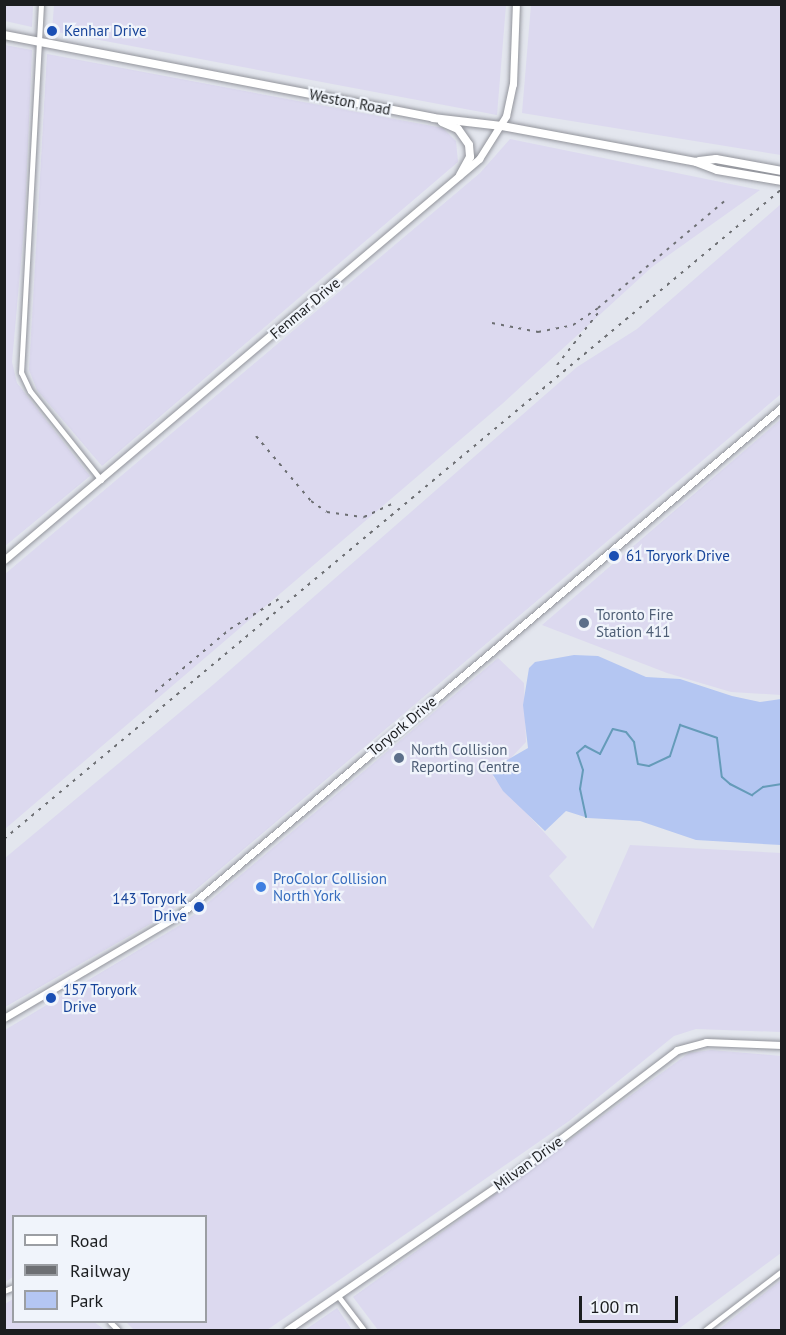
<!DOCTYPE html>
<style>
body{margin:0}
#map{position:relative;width:786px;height:1335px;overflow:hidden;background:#e3e6ee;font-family:"PT Sans",sans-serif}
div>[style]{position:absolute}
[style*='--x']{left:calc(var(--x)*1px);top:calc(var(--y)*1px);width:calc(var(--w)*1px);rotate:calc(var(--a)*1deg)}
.industrial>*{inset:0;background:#dcd9ef}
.green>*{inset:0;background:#b4c6f2}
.stream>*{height:2px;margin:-1px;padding:0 1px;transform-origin:1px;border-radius:1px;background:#659bb9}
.roads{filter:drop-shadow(0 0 2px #92949b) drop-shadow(0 0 2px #92949b)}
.minor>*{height:5px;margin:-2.5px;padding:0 2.5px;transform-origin:2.5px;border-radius:2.5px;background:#fff}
.tertiary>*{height:7px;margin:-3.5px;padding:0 3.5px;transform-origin:3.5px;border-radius:3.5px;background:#fff}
.secondary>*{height:8px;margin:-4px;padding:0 4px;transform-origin:4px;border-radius:4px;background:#fff}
.rail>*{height:2px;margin-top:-1px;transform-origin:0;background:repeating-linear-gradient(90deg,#6d6f73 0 3px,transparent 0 9px)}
.dots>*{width:16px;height:16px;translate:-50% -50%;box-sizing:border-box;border:3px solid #f0f4fb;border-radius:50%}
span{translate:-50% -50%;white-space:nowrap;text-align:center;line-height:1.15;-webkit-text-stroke:4.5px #f0f4fb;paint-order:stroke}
.transit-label{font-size:15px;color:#164399}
.left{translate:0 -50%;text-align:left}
.right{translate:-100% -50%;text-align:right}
.street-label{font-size:15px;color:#1b1d1f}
.service-label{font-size:15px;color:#4e5e75}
.shop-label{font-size:15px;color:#366cbe}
.frame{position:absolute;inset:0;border:6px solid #1b1d1f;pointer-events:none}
.legend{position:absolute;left:12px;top:1215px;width:195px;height:108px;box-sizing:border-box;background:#f0f4fb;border:2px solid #9b9ea3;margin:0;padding:8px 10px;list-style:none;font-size:18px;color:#1b1d1f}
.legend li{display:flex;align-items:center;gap:12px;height:30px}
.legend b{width:30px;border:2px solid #9b9ea3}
.scale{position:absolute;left:579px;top:1296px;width:99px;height:27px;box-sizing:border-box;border:3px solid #1b1d1f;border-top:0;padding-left:8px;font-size:18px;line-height:21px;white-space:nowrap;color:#1b1d1f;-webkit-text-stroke:4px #f0f4fb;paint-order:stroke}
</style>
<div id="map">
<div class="industrial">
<div style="clip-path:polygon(4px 5px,33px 5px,32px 27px,5px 21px)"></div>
<div style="clip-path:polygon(54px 5px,506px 5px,497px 115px,52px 31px)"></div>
<div style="clip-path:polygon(531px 5px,781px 5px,781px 155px,522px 113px)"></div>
<div style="clip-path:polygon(5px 45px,32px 50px,25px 217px,12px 362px,17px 383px,90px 476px,5px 546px)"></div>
<div style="clip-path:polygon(47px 54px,443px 128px,456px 141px,458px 162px,102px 466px,37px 390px,29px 370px)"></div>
<div style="clip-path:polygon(510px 139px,760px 190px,652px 267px,502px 404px,5px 829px,5px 574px,480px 173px)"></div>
<div style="clip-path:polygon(781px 204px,781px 394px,166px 915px,5px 1007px,5px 858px,214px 684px,577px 367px,637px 329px)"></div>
<div style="clip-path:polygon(781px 419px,781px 695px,731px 692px,667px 673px,542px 625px)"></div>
<div style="clip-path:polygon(498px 658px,524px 683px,526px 742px,493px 777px,567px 857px,549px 876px,593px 929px,630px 845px,781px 853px,781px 1032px,696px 1029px,674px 1036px,569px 1121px,267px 1330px,134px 1330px,126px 1322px,206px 1322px,206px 1216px,14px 1216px,13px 1277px,5px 1282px,5px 1030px,185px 922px)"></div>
<div style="clip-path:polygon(711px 1050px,781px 1056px,781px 1253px,677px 1330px,378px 1330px,353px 1297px,689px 1053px)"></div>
<div style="clip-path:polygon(781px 1280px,781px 1330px,718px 1330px)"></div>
<div style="clip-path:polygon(13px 1299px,14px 1322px,94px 1322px,105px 1330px,5px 1330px,5px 1304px)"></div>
<div style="clip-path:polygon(337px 1308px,352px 1330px,305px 1330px)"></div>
</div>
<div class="green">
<div style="clip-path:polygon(574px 655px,598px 656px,646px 677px,680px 679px,732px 696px,760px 702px,781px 699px,781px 845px,696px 840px,640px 821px,588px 818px,566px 811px,545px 831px,503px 791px,490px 770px,528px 748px,523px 705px,529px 668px,535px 662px)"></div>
</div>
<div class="stream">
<div style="--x:586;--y:817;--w:29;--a:-102"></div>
<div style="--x:580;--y:789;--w:19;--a:-81"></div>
<div style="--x:583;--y:770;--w:18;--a:-109"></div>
<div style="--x:577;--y:753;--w:11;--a:-41"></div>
<div style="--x:585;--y:746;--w:17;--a:28"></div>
<div style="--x:600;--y:754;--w:28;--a:-63"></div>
<div style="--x:613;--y:729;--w:13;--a:13"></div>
<div style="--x:626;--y:732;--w:13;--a:51"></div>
<div style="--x:634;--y:742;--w:22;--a:80"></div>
<div style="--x:638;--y:764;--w:11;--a:10"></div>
<div style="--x:649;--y:766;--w:23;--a:-25"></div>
<div style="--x:670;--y:756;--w:33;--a:-72"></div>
<div style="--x:680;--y:725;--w:39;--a:19"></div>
<div style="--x:717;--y:738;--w:39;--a:83"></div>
<div style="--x:722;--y:777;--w:11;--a:41"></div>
<div style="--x:730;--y:784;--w:25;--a:27"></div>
<div style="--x:752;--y:795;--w:14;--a:-36"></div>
<div style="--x:763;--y:787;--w:19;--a:-9"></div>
</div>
<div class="roads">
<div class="minor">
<div style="--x:41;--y:4;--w:369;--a:93.1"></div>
<div style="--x:21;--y:372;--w:21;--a:65"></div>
<div style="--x:30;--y:391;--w:114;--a:51.4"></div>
<div style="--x:4;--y:1291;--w:11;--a:-22"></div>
<div style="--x:338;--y:1296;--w:43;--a:52.6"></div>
<div style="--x:110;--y:1322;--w:11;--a:45"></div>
<div style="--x:705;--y:1330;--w:97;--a:-37.5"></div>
</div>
<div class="tertiary">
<div style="--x:4;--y:560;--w:622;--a:-40.17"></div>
<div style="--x:479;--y:159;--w:51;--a:-57.9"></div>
<div style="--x:506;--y:116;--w:33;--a:-78"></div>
<div style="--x:513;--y:84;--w:80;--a:-87.9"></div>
<div style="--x:4;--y:1018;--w:203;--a:-30.5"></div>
<div style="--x:179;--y:915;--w:788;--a:-40.11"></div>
<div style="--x:287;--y:1330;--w:274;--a:-34.4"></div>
<div style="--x:513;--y:1175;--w:206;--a:-37.3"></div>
<div style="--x:677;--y:1050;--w:30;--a:-15"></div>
<div style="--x:706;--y:1042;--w:76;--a:2.3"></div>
</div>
<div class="secondary">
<div style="--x:4;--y:35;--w:437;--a:10.9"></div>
<div style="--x:433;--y:118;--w:69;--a:6.6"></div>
<div style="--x:502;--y:126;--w:197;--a:10.5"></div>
<div style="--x:696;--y:162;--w:22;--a:21"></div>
<div style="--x:717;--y:170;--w:66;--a:9.6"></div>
<div style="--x:442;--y:122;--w:17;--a:24"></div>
<div style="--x:458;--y:129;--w:19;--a:55"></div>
<div style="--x:469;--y:145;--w:12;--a:85"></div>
<div style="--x:470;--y:157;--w:21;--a:119"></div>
<div style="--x:699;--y:161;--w:17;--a:-7"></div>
<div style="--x:716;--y:159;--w:67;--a:10.3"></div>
</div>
</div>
<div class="rail">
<div style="--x:492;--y:323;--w:47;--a:11.1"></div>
<div style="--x:538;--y:332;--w:36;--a:-11"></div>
<div style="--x:573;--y:325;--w:30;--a:-34"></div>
<div style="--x:598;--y:308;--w:170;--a:-40.2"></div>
<div style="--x:557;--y:365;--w:66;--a:-51.7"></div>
<div style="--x:256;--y:436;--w:85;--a:49.8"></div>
<div style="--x:311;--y:501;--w:19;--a:35"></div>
<div style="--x:327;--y:512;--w:37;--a:8"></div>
<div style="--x:364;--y:517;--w:31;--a:-25"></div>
<div style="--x:155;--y:692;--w:98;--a:-40"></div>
<div style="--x:230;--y:629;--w:57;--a:-31.5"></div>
<div style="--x:4;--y:839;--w:1014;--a:-39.88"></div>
</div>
<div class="dots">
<div style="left:52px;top:31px;background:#1a4fb4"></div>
<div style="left:614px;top:556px;background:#1a4fb4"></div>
<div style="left:584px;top:623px;background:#5c6f8a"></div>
<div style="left:399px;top:758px;background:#5c6f8a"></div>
<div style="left:261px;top:887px;background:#3f7fe0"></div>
<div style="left:199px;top:907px;background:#1a4fb4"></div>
<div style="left:51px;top:998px;background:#1a4fb4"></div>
</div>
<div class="transit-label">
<span class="left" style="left:64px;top:31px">Kenhar Drive</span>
<span class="left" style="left:626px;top:556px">61 Toryork Drive</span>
<span class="right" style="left:187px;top:907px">143 Toryork<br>Drive</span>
<span class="left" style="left:63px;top:998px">157 Toryork<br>Drive</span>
</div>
<div class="street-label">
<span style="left:350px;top:102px;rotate:11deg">Weston Road</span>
<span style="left:305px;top:308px;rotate:-40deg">Fenmar Drive</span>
<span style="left:402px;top:726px;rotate:-40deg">Toryork Drive</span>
<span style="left:528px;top:1163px;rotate:-36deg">Milvan Drive</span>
</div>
<div class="service-label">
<span class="left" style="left:596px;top:623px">Toronto Fire<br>Station 411</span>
<span class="left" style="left:411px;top:758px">North Collision<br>Reporting Centre</span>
</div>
<div class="shop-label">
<span class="left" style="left:273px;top:887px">ProColor Collision<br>North York</span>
</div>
<div class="frame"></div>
<ul class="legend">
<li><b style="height:8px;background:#fff"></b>Road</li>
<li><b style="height:8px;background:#6d6f73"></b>Railway</li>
<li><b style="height:16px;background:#b4c6f2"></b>Park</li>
</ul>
<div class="scale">100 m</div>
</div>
